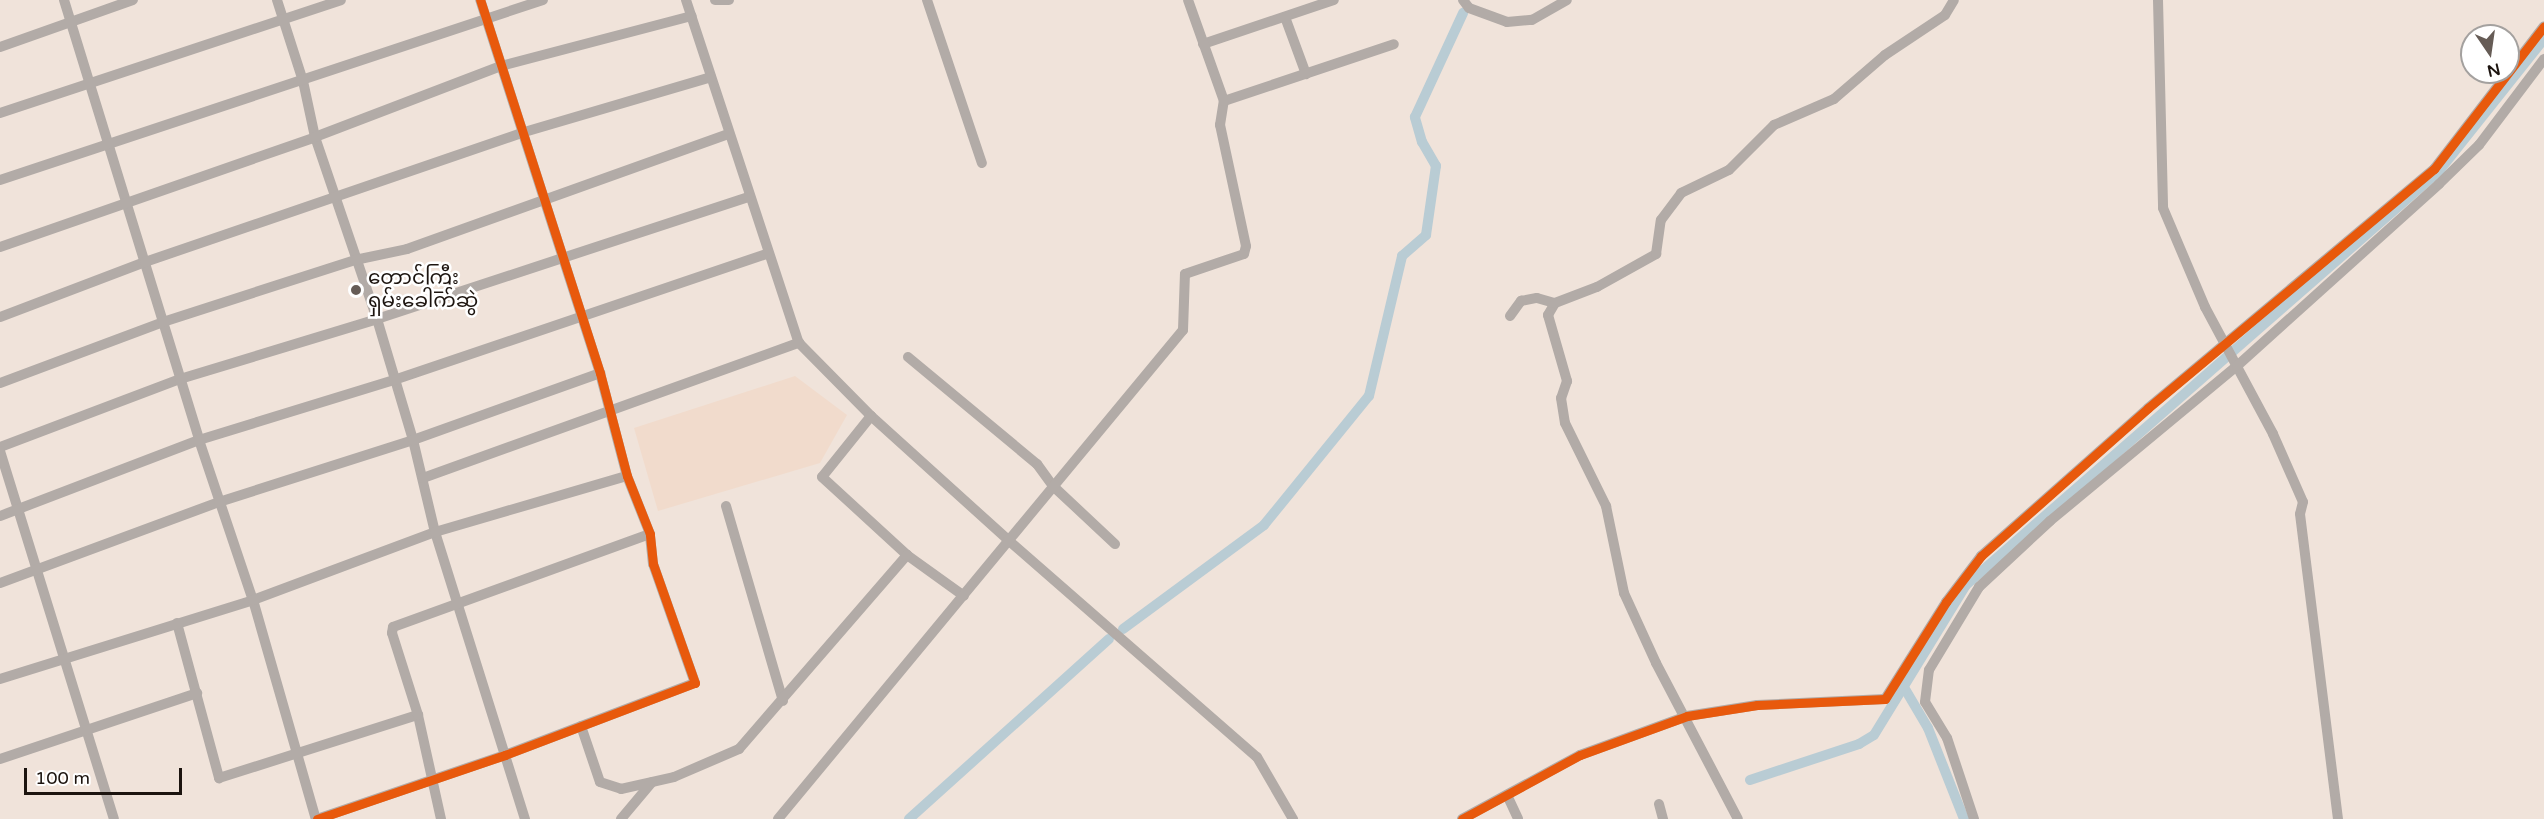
<!DOCTYPE html>
<meta charset="utf-8">
<style>
body{margin:0}
#map{position:relative;width:2544px;height:819px;overflow:hidden;background:#f0e3da;font-family:"Varela Round","Noto Sans Myanmar",sans-serif}
div>[style]{position:absolute}
[style*='--x']{left:calc(var(--x)*1px);top:calc(var(--y)*1px);width:calc(var(--w)*1px);rotate:calc(var(--a)*1deg)}
.built>*{inset:0;background:#f1dbcc}
.canal>*{height:10px;margin:-5px;padding:0 5px;transform-origin:5px;border-radius:5px;background:#b9ccd4}
.minor>*{height:10px;margin:-5px;padding:0 5px;transform-origin:5px;border-radius:5px;background:#b2aba7}
.cycleway>*{height:9px;margin:-4.5px;padding:0 4.5px;transform-origin:4.5px;border-radius:4.5px;background:#e8590c}
.dots>*{width:16px;height:16px;translate:-50% -50%;box-sizing:border-box;border:3px solid #fff;border-radius:50%}
span{translate:-50% -50%;white-space:nowrap;text-align:center;line-height:1.15;-webkit-text-stroke:5px #fff;paint-order:stroke}
.poi-label{font-size:20px;color:#1c140f}
.left{translate:0 -50%;text-align:left}
.north{position:absolute;left:2460px;top:24px;width:60px;height:60px;box-sizing:border-box;background:#fff;border:2px solid #a4a19f;border-radius:50%;rotate:167deg;font-size:16px;font-weight:700;line-height:24px;text-align:center;color:#1c140f}
.north::after{content:'';display:block;margin:auto;width:21px;height:27px;background:#665c56;clip-path:polygon(50% 0,100% 100%,50% 72%,0 100%)}
.scale{position:absolute;left:24px;top:768px;width:158px;height:27px;box-sizing:border-box;border:3px solid #1c140f;border-top:0;padding-left:8px;font-size:18px;line-height:21px;white-space:nowrap;color:#1c140f;-webkit-text-stroke:4px #fff;paint-order:stroke}
</style>
<div id="map">
<div class="built">
<div style="clip-path:polygon(795px 376px,847px 415px,820px 463px,658px 511px,634px 428px)"></div>
</div>
<div class="canal">
<div style="--x:1123;--y:629;--w:175;--a:-36.4"></div>
<div style="--x:1264;--y:525;--w:166;--a:-50.9"></div>
<div style="--x:1369;--y:396;--w:144;--a:-76.7"></div>
<div style="--x:1402;--y:256;--w:32;--a:-41"></div>
<div style="--x:1426;--y:235;--w:70;--a:-81.8"></div>
<div style="--x:1436;--y:166;--w:28;--a:-120"></div>
<div style="--x:1422;--y:142;--w:26;--a:-106"></div>
<div style="--x:1415;--y:117;--w:115;--a:-65.2"></div>
<div style="--x:1905;--y:689;--w:45;--a:59.5"></div>
<div style="--x:1928;--y:728;--w:98;--a:68.4"></div>
<div style="--x:1750;--y:780;--w:115;--a:-18.3"></div>
<div style="--x:1859;--y:744;--w:17;--a:-31"></div>
<div style="--x:1874;--y:735;--w:176;--a:-58.5"></div>
<div style="--x:1966;--y:585;--w:629;--a:-41.19"></div>
<div style="--x:2439;--y:171;--w:169;--a:-51.5"></div>
<div style="--x:909;--y:819;--w:269;--a:-42"></div>
</div>
<div class="minor">
<div style="--x:64;--y:0;--w:460;--a:72.9"></div>
<div style="--x:199;--y:440;--w:169;--a:71.4"></div>
<div style="--x:253;--y:600;--w:228;--a:74"></div>
<div style="--x:277;--y:0;--w:85;--a:72.2"></div>
<div style="--x:303;--y:81;--w:57;--a:77.9"></div>
<div style="--x:315;--y:137;--w:192;--a:71.2"></div>
<div style="--x:377;--y:319;--w:126;--a:73.4"></div>
<div style="--x:413;--y:440;--w:95;--a:76.6"></div>
<div style="--x:435;--y:532;--w:301;--a:72.6"></div>
<div style="--x:686;--y:0;--w:361;--a:71.8"></div>
<div style="--x:799;--y:343;--w:103;--a:45.4"></div>
<div style="--x:871;--y:416;--w:185;--a:42.1"></div>
<div style="--x:1008;--y:540;--w:330;--a:41.1"></div>
<div style="--x:1257;--y:757;--w:72;--a:59.9"></div>
<div style="--x:715;--y:0;--w:14;--a:0"></div>
<div style="--x:927;--y:0;--w:172;--a:71.4"></div>
<div style="--x:1463;--y:0;--w:10;--a:53"></div>
<div style="--x:1469;--y:8;--w:40;--a:20.2"></div>
<div style="--x:1507;--y:22;--w:25;--a:-5"></div>
<div style="--x:1532;--y:20;--w:40;--a:-29.7"></div>
<div style="--x:2158;--y:0;--w:208;--a:88.6"></div>
<div style="--x:2163;--y:208;--w:108;--a:67"></div>
<div style="--x:2205;--y:307;--w:144;--a:61.8"></div>
<div style="--x:2273;--y:434;--w:74;--a:66.2"></div>
<div style="--x:2303;--y:502;--w:12;--a:104"></div>
<div style="--x:2300;--y:514;--w:307;--a:82.9"></div>
<div style="--x:1285;--y:17;--w:61;--a:69.8"></div>
<div style="--x:1203;--y:44;--w:138;--a:-18.6"></div>
<div style="--x:0;--y:47;--w:141;--a:-19.5"></div>
<div style="--x:1224;--y:101;--w:179;--a:-18.5"></div>
<div style="--x:0;--y:113;--w:359;--a:-18.3"></div>
<div style="--x:0;--y:180;--w:572;--a:-18.34"></div>
<div style="--x:0;--y:247;--w:334;--a:-19.2"></div>
<div style="--x:315;--y:137;--w:199;--a:-20.9"></div>
<div style="--x:501;--y:66;--w:197;--a:-14.7"></div>
<div style="--x:1555;--y:303;--w:14;--a:120"></div>
<div style="--x:1548;--y:315;--w:69;--a:73.9"></div>
<div style="--x:1567;--y:381;--w:18;--a:109"></div>
<div style="--x:1561;--y:398;--w:25;--a:81"></div>
<div style="--x:1565;--y:423;--w:93;--a:63.7"></div>
<div style="--x:1606;--y:506;--w:89;--a:78.3"></div>
<div style="--x:1624;--y:593;--w:77;--a:65.4"></div>
<div style="--x:1656;--y:663;--w:176;--a:62.3"></div>
<div style="--x:1510;--y:316;--w:19;--a:-54"></div>
<div style="--x:1521;--y:301;--w:16;--a:-11"></div>
<div style="--x:1537;--y:298;--w:19;--a:16"></div>
<div style="--x:1555;--y:303;--w:45;--a:-20.9"></div>
<div style="--x:1597;--y:287;--w:68;--a:-29.2"></div>
<div style="--x:1656;--y:254;--w:34;--a:-82"></div>
<div style="--x:1661;--y:220;--w:34;--a:-53"></div>
<div style="--x:1681;--y:193;--w:53;--a:-25.6"></div>
<div style="--x:1729;--y:170;--w:64;--a:-45"></div>
<div style="--x:1774;--y:125;--w:65;--a:-23.4"></div>
<div style="--x:1834;--y:99;--w:67;--a:-40.8"></div>
<div style="--x:1885;--y:55;--w:72;--a:-33.7"></div>
<div style="--x:1945;--y:15;--w:17;--a:-59"></div>
<div style="--x:0;--y:317;--w:155;--a:-20.8"></div>
<div style="--x:145;--y:262;--w:398;--a:-18.9"></div>
<div style="--x:521;--y:133;--w:198;--a:-16.4"></div>
<div style="--x:908;--y:357;--w:168;--a:39.7"></div>
<div style="--x:1037;--y:464;--w:27;--a:54"></div>
<div style="--x:1053;--y:486;--w:85;--a:43.1"></div>
<div style="--x:0;--y:383;--w:174;--a:-20.5"></div>
<div style="--x:163;--y:322;--w:202;--a:-17.9"></div>
<div style="--x:355;--y:260;--w:53;--a:-11.9"></div>
<div style="--x:407;--y:249;--w:342;--a:-19.7"></div>
<div style="--x:871;--y:416;--w:78;--a:128.8"></div>
<div style="--x:822;--y:477;--w:115;--a:42.5"></div>
<div style="--x:907;--y:555;--w:70;--a:35.7"></div>
<div style="--x:0;--y:447;--w:192;--a:-20.7"></div>
<div style="--x:180;--y:379;--w:206;--a:-16.9"></div>
<div style="--x:377;--y:319;--w:391;--a:-18.2"></div>
<div style="--x:0;--y:451;--w:385;--a:72.8"></div>
<div style="--x:423;--y:478;--w:400;--a:-19.8"></div>
<div style="--x:726;--y:506;--w:203;--a:73.7"></div>
<div style="--x:0;--y:516;--w:213;--a:-20.9"></div>
<div style="--x:199;--y:440;--w:204;--a:-17.1"></div>
<div style="--x:394;--y:380;--w:394;--a:-18.7"></div>
<div style="--x:0;--y:583;--w:233;--a:-20.3"></div>
<div style="--x:219;--y:502;--w:204;--a:-17.7"></div>
<div style="--x:413;--y:440;--w:199;--a:-19.7"></div>
<div style="--x:177;--y:623;--w:161;--a:74.8"></div>
<div style="--x:219;--y:778;--w:209;--a:-17.6"></div>
<div style="--x:0;--y:679;--w:265;--a:-17.3"></div>
<div style="--x:253;--y:600;--w:194;--a:-20.5"></div>
<div style="--x:435;--y:532;--w:200;--a:-16.3"></div>
<div style="--x:581;--y:726;--w:59;--a:71.3"></div>
<div style="--x:600;--y:782;--w:22;--a:18"></div>
<div style="--x:621;--y:789;--w:54;--a:-12.8"></div>
<div style="--x:674;--y:777;--w:71;--a:-23.3"></div>
<div style="--x:739;--y:749;--w:257;--a:-49.1"></div>
<div style="--x:0;--y:759;--w:208;--a:-18.5"></div>
<div style="--x:1507;--y:795;--w:26;--a:65"></div>
<div style="--x:1659;--y:804;--w:16;--a:75"></div>
<div style="--x:317;--y:819;--w:199;--a:-18.8"></div>
<div style="--x:505;--y:755;--w:203;--a:-20.8"></div>
<div style="--x:695;--y:683;--w:126;--a:-109.4"></div>
<div style="--x:653;--y:564;--w:30;--a:-96"></div>
<div style="--x:650;--y:534;--w:62;--a:-111.6"></div>
<div style="--x:627;--y:476;--w:106;--a:-104.7"></div>
<div style="--x:600;--y:373;--w:392;--a:-107.8"></div>
<div style="--x:441;--y:819;--w:107;--a:-102.5"></div>
<div style="--x:418;--y:715;--w:86;--a:-107.6"></div>
<div style="--x:392;--y:633;--w:6;--a:-81"></div>
<div style="--x:393;--y:627;--w:273;--a:-19.9"></div>
<div style="--x:621;--y:819;--w:48;--a:-50"></div>
<div style="--x:778;--y:819;--w:635;--a:-50.37"></div>
<div style="--x:1183;--y:330;--w:56;--a:-88"></div>
<div style="--x:1185;--y:274;--w:62;--a:-18.7"></div>
<div style="--x:1244;--y:254;--w:8;--a:-76"></div>
<div style="--x:1246;--y:246;--w:124;--a:-102.1"></div>
<div style="--x:1220;--y:125;--w:24;--a:-81"></div>
<div style="--x:1224;--y:101;--w:107;--a:-109.6"></div>
<div style="--x:1462;--y:819;--w:134;--a:-28.5"></div>
<div style="--x:1580;--y:755;--w:114;--a:-20"></div>
<div style="--x:1687;--y:716;--w:71;--a:-8.9"></div>
<div style="--x:1757;--y:705;--w:128;--a:-2.7"></div>
<div style="--x:1885;--y:699;--w:115;--a:-57.8"></div>
<div style="--x:1946;--y:602;--w:58;--a:-52.7"></div>
<div style="--x:1981;--y:556;--w:223;--a:-41.5"></div>
<div style="--x:2148;--y:408;--w:373;--a:-39.9"></div>
<div style="--x:2434;--y:169;--w:180;--a:-52.4"></div>
<div style="--x:1974;--y:819;--w:85;--a:-108.4"></div>
<div style="--x:1947;--y:738;--w:42;--a:-121.4"></div>
<div style="--x:1925;--y:702;--w:32;--a:-83"></div>
<div style="--x:1929;--y:670;--w:97;--a:-58.9"></div>
<div style="--x:1979;--y:587;--w:97;--a:-42.9"></div>
<div style="--x:2050;--y:521;--w:243;--a:-39.7"></div>
<div style="--x:2237;--y:366;--w:272;--a:-42"></div>
<div style="--x:2439;--y:184;--w:56;--a:-44.3"></div>
<div style="--x:2479;--y:145;--w:108;--a:-52.9"></div>
</div>
<div class="cycleway">
<div style="--x:317;--y:819;--w:199;--a:-18.8"></div>
<div style="--x:505;--y:755;--w:203;--a:-20.8"></div>
<div style="--x:695;--y:683;--w:126;--a:-109.4"></div>
<div style="--x:653;--y:564;--w:30;--a:-96"></div>
<div style="--x:650;--y:534;--w:62;--a:-111.6"></div>
<div style="--x:627;--y:476;--w:106;--a:-104.7"></div>
<div style="--x:600;--y:373;--w:392;--a:-107.8"></div>
<div style="--x:1462;--y:819;--w:134;--a:-28.5"></div>
<div style="--x:1580;--y:755;--w:114;--a:-20"></div>
<div style="--x:1687;--y:716;--w:71;--a:-8.9"></div>
<div style="--x:1757;--y:705;--w:128;--a:-2.7"></div>
<div style="--x:1885;--y:699;--w:115;--a:-57.8"></div>
<div style="--x:1946;--y:602;--w:58;--a:-52.7"></div>
<div style="--x:1981;--y:556;--w:223;--a:-41.5"></div>
<div style="--x:2148;--y:408;--w:373;--a:-39.9"></div>
<div style="--x:2434;--y:169;--w:180;--a:-52.4"></div>
</div>
<div class="dots">
<div style="left:356px;top:290px;background:#665c56"></div>
</div>
<div class="poi-label">
<span class="left" style="left:368px;top:290px">တောင်ကြီး<br>ရှမ်းခေါက်ဆွဲ</span>
</div>
<div class="north">N</div>
<div class="scale">100 m</div>
</div>
